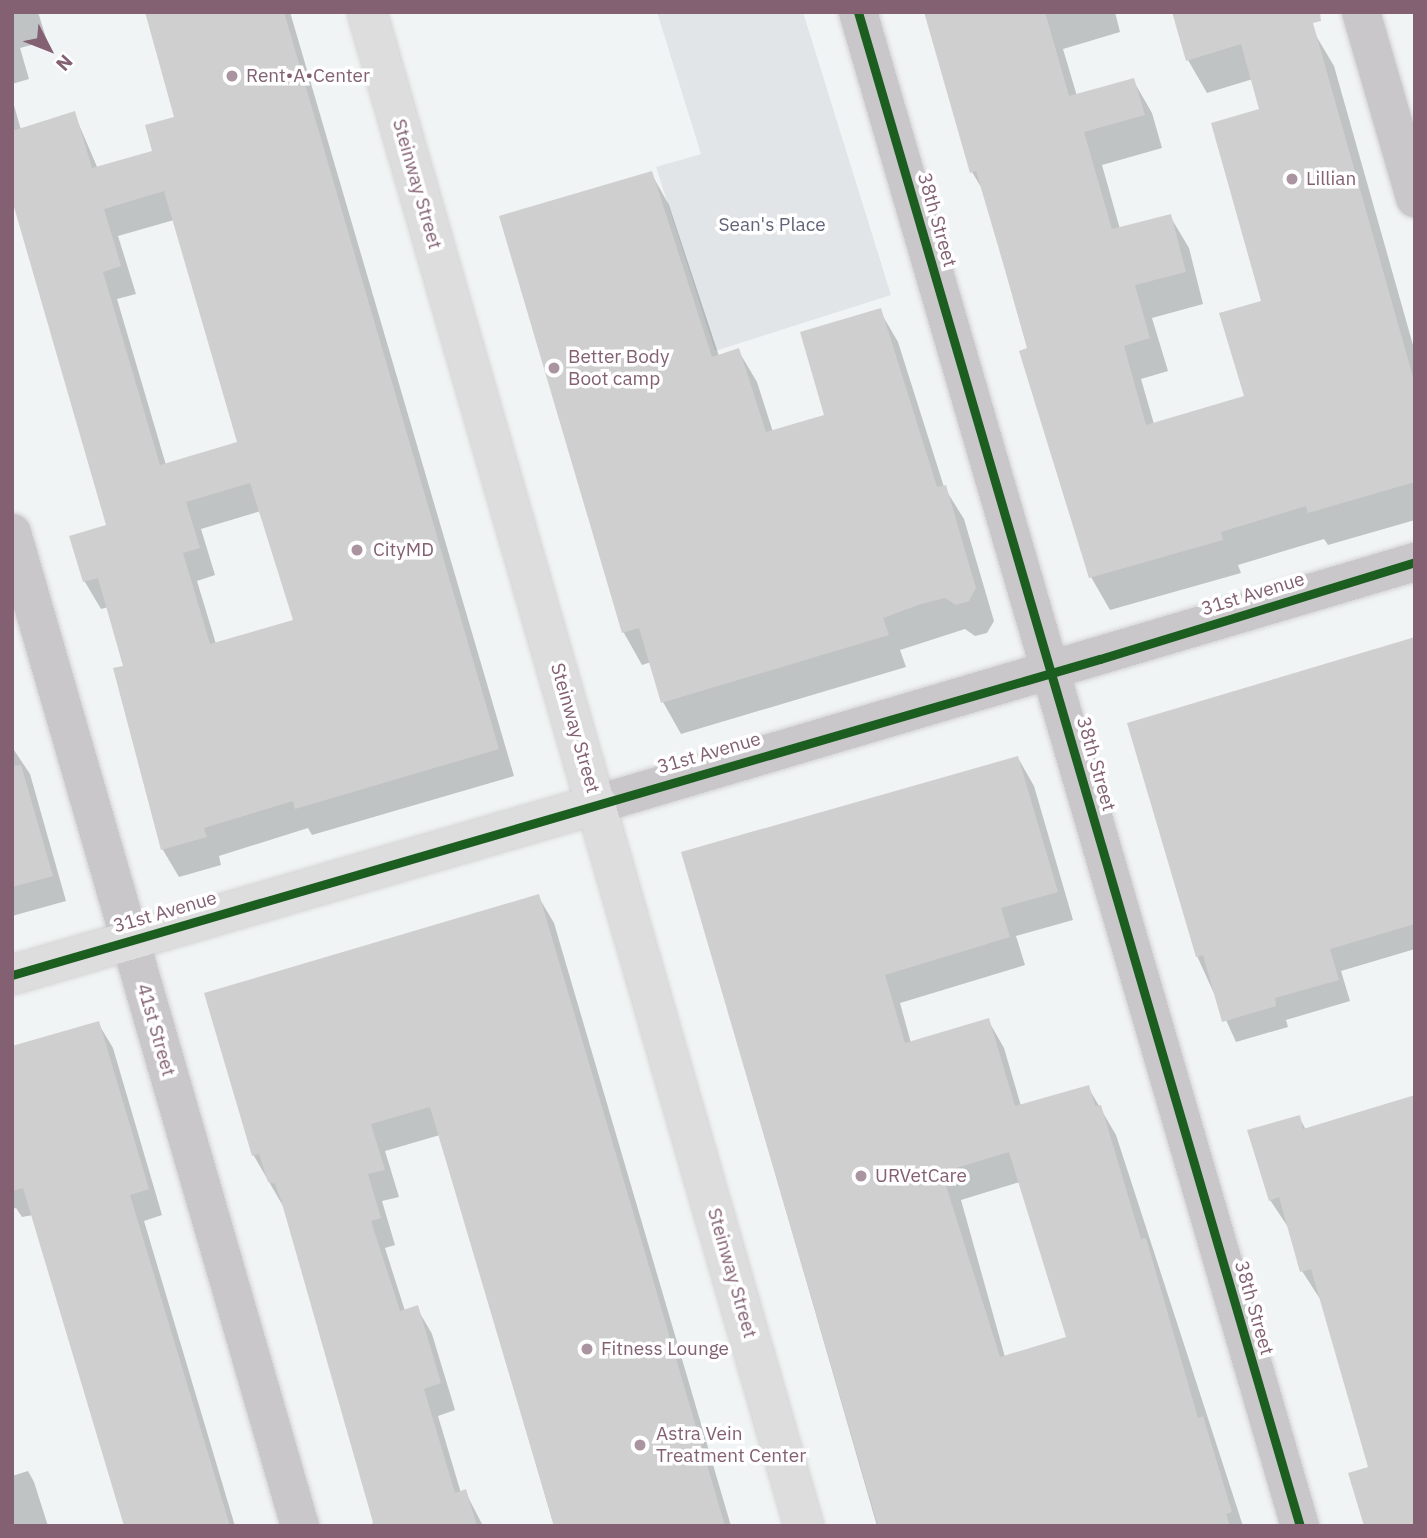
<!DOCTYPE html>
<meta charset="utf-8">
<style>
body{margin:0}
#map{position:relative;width:1427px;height:1538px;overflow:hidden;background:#f1f4f4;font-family:"IBM Plex Sans",sans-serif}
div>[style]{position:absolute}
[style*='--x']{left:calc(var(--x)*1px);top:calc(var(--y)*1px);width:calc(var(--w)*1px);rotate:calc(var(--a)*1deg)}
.green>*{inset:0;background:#e1e5e8}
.shadow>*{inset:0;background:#0003}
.building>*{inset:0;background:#d0cfd0}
.roads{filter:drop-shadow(0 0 2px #d2d1d2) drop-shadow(0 0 2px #d2d1d2)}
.street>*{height:38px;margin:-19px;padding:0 19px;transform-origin:19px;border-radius:19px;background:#c9c7c9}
.secondary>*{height:38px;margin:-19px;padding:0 19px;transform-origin:19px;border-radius:19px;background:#ddddde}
.cycleway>*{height:9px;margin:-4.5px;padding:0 4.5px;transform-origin:4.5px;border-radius:4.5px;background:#1b5e20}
.dots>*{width:19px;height:19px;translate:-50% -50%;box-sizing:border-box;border:4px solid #fff;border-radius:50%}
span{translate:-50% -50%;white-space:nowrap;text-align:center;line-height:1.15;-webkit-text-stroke:7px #fff;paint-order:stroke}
.poi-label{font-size:19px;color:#836173}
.left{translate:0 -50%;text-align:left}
.street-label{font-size:19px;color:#836173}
.park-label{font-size:19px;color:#60657a}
.frame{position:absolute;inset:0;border:14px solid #836173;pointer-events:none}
.north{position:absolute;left:14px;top:14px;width:70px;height:70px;-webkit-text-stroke:5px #fff;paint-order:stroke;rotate:132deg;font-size:19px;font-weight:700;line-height:28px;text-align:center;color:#836173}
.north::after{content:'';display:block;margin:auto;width:24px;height:32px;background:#836173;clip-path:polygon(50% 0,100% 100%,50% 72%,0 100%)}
</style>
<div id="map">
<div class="green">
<div style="clip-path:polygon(657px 12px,803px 12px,891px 295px,715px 351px,656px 167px,701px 154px)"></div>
</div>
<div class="shadow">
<div style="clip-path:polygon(12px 12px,38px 12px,47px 41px,20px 48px,29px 79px,12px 84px)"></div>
<div style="clip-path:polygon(evenodd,146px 12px,290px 12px,514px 776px,312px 835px,308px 828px,219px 856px,221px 865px,179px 877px,163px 850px,115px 670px,126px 667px,108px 607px,101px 609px,85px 582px,72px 537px,109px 526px,12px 193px,12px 98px,21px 130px,74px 113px,98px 169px,154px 152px,176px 118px,146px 12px,174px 220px,239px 443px,166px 465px,117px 299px,136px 294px,118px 236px,174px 220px,146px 12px,261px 511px,296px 621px,216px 644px,197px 581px,215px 575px,201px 529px,261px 511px)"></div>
<div style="clip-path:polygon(925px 12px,1115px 12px,1120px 32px,1063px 49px,1077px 96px,1133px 80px,1152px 113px,1162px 148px,1102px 165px,1120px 229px,1170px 216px,1189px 248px,1203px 304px,1152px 318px,1168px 371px,1141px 379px,1154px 424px,1246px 397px,1263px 302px,1262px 111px,1253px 79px,1207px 93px,1188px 60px,1178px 28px,1315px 34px,1334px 66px,1415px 352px,1415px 520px,1328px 545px,1324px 539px,1238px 565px,1241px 573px,1110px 610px,1091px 577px,984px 192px,972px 172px)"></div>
<div style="clip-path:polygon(651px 173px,669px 205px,719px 356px,738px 350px,757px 382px,773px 432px,826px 416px,880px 311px,898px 342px,944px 487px,964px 519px,994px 621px,987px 633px,975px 636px,965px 629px,900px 650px,906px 667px,681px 734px,663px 702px,651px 662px,642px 665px,624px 633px,501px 217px)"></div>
<div style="clip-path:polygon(1415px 639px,1415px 949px,1341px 971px,1350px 1001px,1286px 1020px,1288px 1027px,1236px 1042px,1197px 956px)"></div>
<div style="clip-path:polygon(12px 747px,30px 774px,66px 901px,12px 916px)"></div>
<div style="clip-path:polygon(evenodd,1018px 758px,1034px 786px,1073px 920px,1016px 936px,1025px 965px,900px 1003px,911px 1043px,988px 1020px,1004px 1048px,1021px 1106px,1088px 1087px,1116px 1135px,1243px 1526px,877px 1526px,683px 854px,1018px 758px,1020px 1182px,1068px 1338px,1005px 1357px,961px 1200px,1020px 1182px)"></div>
<div style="clip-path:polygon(538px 896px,554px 923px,731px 1526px,554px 1526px,440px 1135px,385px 1151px,399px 1197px,382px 1201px,395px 1245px,385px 1248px,405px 1311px,417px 1308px,432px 1334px,455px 1410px,438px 1416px,461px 1493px,465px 1491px,483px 1526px,372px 1526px,375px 1513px,283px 1206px,254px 1156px,207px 994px)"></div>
<div style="clip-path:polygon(98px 1023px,113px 1048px,162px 1215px,144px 1221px,235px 1526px,128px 1526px,33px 1215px,22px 1217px,16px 1208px,12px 1209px,12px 1065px)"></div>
<div style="clip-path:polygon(1299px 1117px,1306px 1130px,1371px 1468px,1322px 1302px,1302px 1271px,1290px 1230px,1270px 1200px)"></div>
<div style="clip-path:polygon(28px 1471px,34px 1482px,48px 1526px,12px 1526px,12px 1476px)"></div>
</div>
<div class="building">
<div style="clip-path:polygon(evenodd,145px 12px,284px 12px,499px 749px,295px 809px,293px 801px,204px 828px,207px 837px,161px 850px,113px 668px,123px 666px,98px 578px,83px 582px,69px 536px,106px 525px,12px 200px,12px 131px,75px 111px,92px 168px,152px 151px,145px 125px,174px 117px,145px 12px,164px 191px,237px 442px,160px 465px,103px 272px,121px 266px,104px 209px,164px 191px,145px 12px,250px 483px,293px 620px,210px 644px,183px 553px,200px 548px,186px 502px,250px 483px)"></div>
<div style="clip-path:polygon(924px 12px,1045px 12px,1069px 96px,1134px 78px,1145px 115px,1084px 132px,1112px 229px,1171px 214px,1186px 272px,1135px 285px,1150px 338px,1124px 346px,1146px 425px,1244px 396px,1219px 313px,1261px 301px,1211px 123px,1259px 109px,1241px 44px,1186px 61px,1172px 12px,1320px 12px,1321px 21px,1313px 23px,1415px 384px,1415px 482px,1308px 513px,1306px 506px,1221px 532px,1223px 540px,1089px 578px,1019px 351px,1027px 348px,1003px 263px,976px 171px,970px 173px)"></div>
<div style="clip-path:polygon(652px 171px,712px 357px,739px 348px,766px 432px,824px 415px,800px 332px,881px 308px,937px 487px,946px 485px,976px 588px,969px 601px,956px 605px,945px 598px,921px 604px,883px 618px,889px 635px,661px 703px,639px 628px,622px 633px,499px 216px)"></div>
<div style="clip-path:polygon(1415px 637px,1415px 924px,1330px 949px,1339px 980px,1275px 998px,1276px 1006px,1222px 1022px,1203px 955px,1196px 957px,1127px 723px)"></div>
<div style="clip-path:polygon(evenodd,1018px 756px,1058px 892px,1001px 908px,1010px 937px,885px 975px,905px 1043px,989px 1018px,1015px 1106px,1089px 1085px,1095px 1106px,1101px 1105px,1141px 1239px,1146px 1238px,1198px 1418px,1203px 1416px,1232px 1512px,1226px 1514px,1230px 1526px,878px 1526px,681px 852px,1018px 756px,1009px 1152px,1066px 1337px,1000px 1357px,943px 1176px,946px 1171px,1009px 1152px)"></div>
<div style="clip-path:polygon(21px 765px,53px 876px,12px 887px,12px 766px)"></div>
<div style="clip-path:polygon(539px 894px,639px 1232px,725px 1526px,554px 1526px,430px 1107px,371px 1124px,385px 1170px,368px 1174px,381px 1218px,371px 1221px,400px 1311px,418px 1305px,441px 1383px,424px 1389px,455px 1493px,466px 1489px,477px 1526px,374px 1526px,281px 1200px,275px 1184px,268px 1182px,259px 1154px,252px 1156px,204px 993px)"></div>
<div style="clip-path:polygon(99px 1021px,149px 1189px,130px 1195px,230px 1526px,124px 1526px,23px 1188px,12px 1191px,12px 1046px)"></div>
<div style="clip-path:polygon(1415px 1095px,1415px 1526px,1364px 1526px,1348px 1473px,1368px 1467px,1311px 1269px,1300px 1272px,1279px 1197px,1269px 1201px,1247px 1130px,1300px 1115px,1303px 1129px)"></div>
</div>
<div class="roads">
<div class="street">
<div style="--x:858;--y:12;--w:1577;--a:73.73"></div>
<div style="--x:1361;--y:12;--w:194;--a:73.8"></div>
<div style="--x:12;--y:533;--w:1034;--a:73.83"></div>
<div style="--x:598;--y:804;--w:852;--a:-16.5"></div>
</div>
<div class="secondary">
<div style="--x:367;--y:12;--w:1576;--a:73.9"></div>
<div style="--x:12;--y:975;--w:610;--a:-16.27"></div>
</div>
</div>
<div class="cycleway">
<div style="--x:858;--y:12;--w:1577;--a:73.73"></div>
<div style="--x:12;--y:975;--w:1133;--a:-16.2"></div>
<div style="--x:1100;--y:659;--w:330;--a:-17.1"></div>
</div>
<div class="dots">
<div style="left:232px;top:76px;background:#aa94a0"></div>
<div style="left:1292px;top:179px;background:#aa94a0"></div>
<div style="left:554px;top:368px;background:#aa94a0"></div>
<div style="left:357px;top:550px;background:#aa94a0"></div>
<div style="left:861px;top:1176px;background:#aa94a0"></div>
<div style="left:587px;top:1349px;background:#aa94a0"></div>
<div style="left:640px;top:1445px;background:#aa94a0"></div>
</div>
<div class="poi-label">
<span class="left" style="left:246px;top:76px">Rent•A•Center</span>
<span class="left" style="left:1306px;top:179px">Lillian</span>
<span class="left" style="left:568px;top:368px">Better Body<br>Boot camp</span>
<span class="left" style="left:373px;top:550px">CityMD</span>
<span class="left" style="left:875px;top:1176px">URVetCare</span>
<span class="left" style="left:601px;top:1349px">Fitness Lounge</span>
<span class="left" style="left:656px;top:1445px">Astra Vein<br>Treatment Center</span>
</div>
<div class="street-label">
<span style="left:417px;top:184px;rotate:74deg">Steinway Street</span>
<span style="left:937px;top:220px;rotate:74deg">38th Street</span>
<span style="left:1253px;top:594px;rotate:-17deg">31st Avenue</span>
<span style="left:575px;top:728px;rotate:74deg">Steinway Street</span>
<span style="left:709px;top:753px;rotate:-16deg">31st Avenue</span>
<span style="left:1096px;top:764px;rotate:74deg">38th Street</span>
<span style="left:165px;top:912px;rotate:-16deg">31st Avenue</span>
<span style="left:156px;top:1030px;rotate:74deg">41st Street</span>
<span style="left:732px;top:1273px;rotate:74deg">Steinway Street</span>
<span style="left:1254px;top:1308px;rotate:74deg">38th Street</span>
</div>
<div class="park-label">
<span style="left:772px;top:225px">Sean's Place</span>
</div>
<div class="frame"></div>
<div class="north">N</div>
</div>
